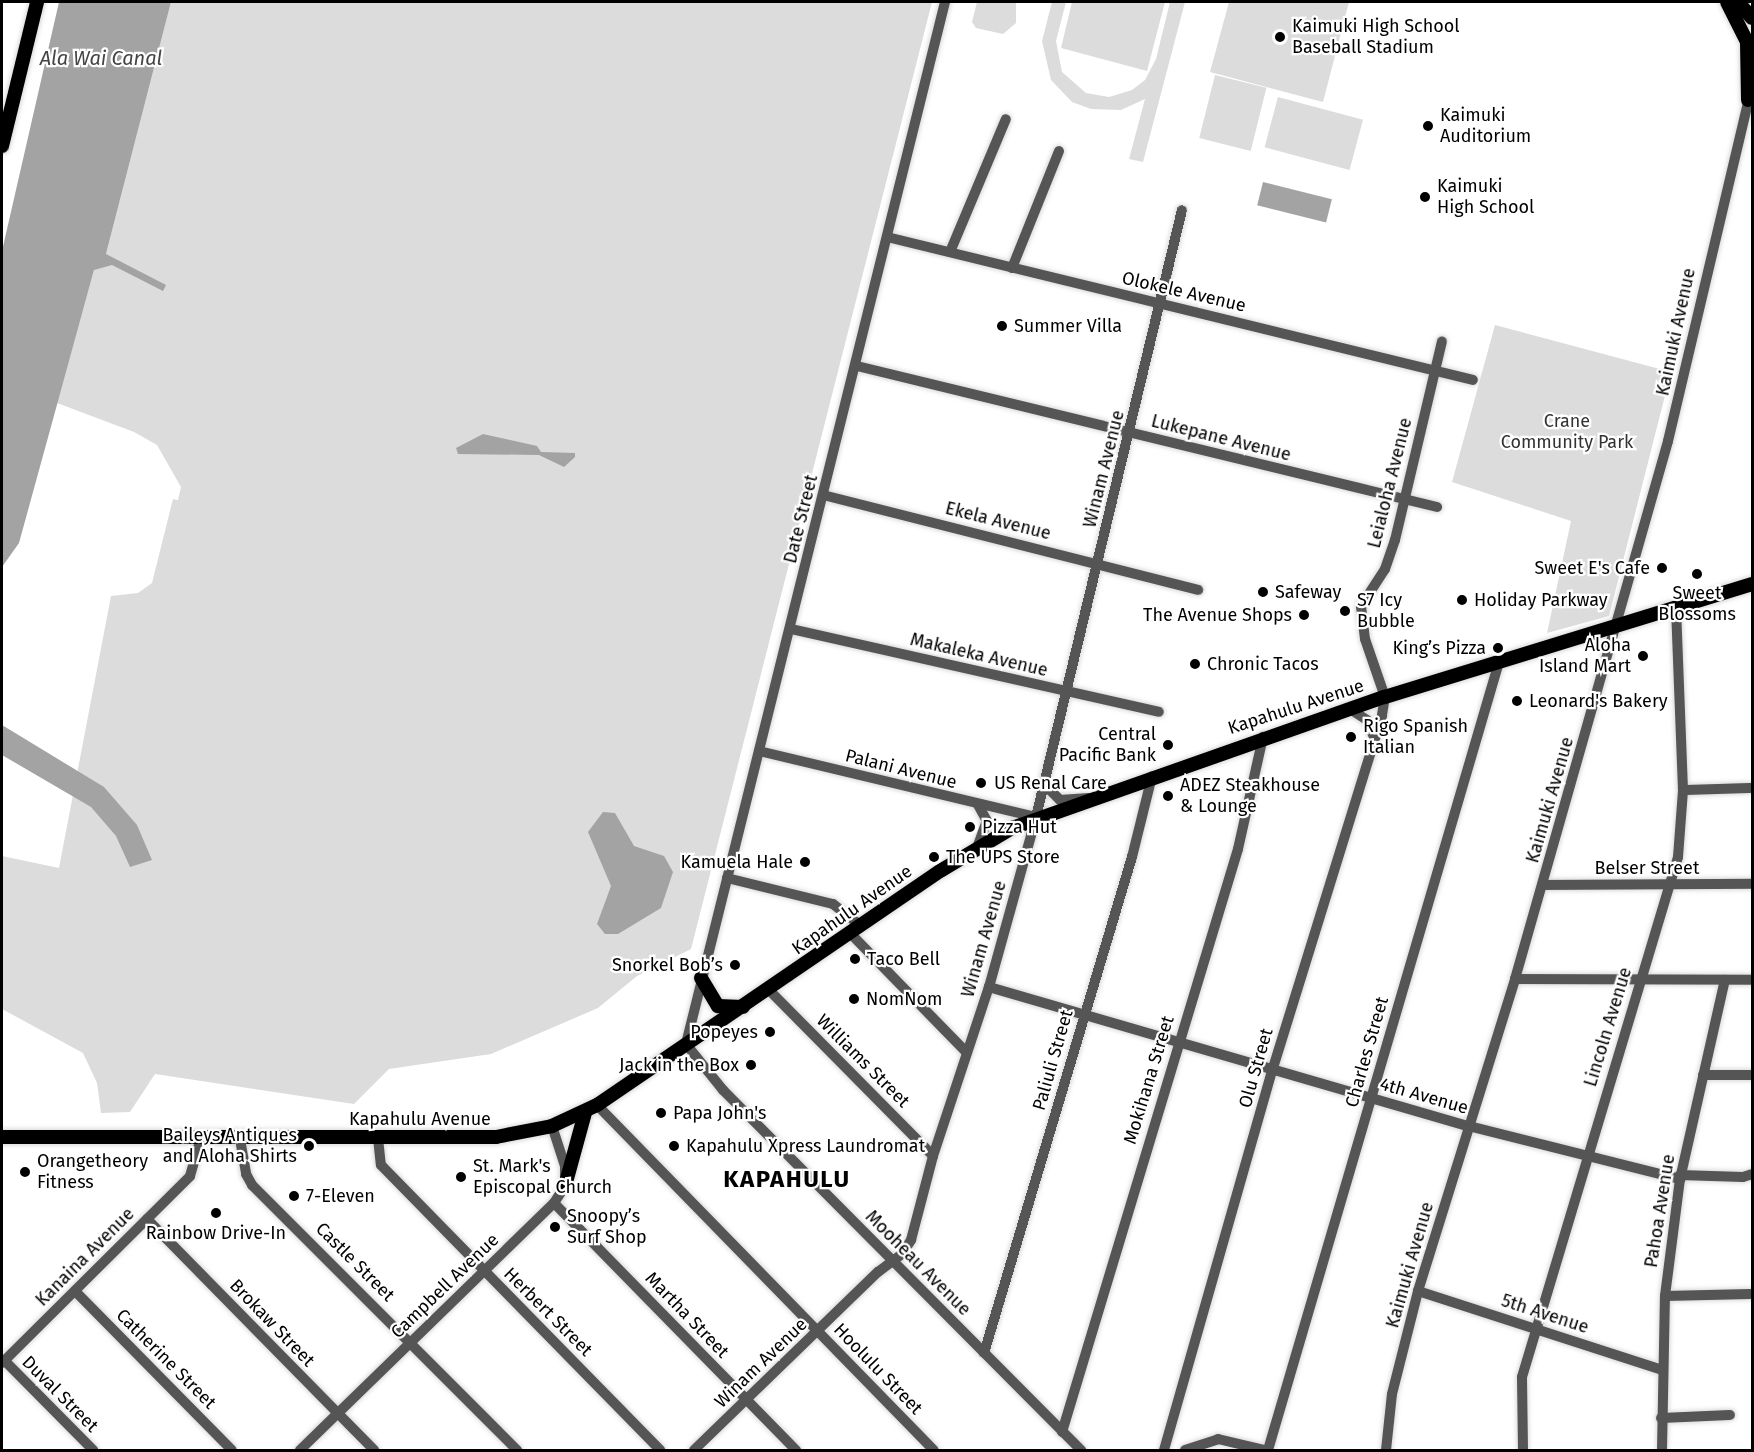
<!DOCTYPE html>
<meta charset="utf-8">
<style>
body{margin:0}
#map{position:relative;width:1754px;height:1452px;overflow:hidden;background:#fff;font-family:"Fira Sans",sans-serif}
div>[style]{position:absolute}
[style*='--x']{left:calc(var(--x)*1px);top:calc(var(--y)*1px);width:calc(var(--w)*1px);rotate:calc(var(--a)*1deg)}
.green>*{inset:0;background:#dcdcdc;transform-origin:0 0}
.water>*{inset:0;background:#a3a3a3;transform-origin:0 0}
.roads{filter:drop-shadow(0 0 2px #dbdbdb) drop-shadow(0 0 2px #dbdbdb)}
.minor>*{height:10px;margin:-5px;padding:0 5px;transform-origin:5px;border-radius:5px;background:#555}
.major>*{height:14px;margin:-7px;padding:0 7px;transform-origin:7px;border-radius:7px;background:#000}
.dots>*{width:16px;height:16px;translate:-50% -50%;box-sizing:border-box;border:3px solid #fff;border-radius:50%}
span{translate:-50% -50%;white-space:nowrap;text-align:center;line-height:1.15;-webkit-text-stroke:4.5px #fff;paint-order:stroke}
.poi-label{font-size:18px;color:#000}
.left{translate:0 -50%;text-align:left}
.right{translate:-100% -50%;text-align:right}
.street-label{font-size:18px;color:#000}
.park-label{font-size:18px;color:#333}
.water-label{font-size:20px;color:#444;font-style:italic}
.district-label{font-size:24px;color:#000;font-weight:700;letter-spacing:1.5px}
.frame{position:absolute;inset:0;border:3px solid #000;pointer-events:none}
</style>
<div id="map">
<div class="green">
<div style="clip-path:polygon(171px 2px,932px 2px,691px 949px,637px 976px,598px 1008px,491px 1054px,389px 1069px,354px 1104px,155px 1074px,130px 1112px,101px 1113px,97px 1083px,83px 1053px,2px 1009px,2px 856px,59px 868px,111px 596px,138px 593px,152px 583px,173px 499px,178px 500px,181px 487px,157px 445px,134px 432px,57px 403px,94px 270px,106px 254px)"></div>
<div style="clip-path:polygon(977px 2px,1016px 2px,1016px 23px,1003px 34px,976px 28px,972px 22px)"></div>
<div style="clip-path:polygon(1052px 2px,1066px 2px,1056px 41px,1062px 72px,1086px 93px,1109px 97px,1132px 90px,1145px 80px,1156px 59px,1170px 2px,1185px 2px,1143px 162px,1129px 159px,1145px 99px,1121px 110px,1091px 109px,1072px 102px,1051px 80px,1042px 41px)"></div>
<div style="clip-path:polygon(1072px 2px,1165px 2px,1147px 71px,1061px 48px)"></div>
<div style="clip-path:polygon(1229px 2px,1349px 2px,1323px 102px,1210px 72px)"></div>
<div style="left:1215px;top:75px;width:53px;height:65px;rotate:14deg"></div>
<div style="left:1278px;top:97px;width:88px;height:52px;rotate:15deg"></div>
<div style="clip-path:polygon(1495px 325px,1671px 372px,1609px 616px,1547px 633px,1571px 521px,1452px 482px)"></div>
</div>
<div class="water">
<div style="clip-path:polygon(59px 2px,171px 2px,106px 254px,166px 285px,163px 291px,112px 265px,94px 270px,19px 543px,2px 567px,2px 251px)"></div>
<div style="left:1263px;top:182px;width:71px;height:24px;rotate:14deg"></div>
<div style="clip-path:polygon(483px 434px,537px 446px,541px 452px,575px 453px,575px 457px,564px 467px,539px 455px,458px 454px,456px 448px)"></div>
<div style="clip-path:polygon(2px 725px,104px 787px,137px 825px,152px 860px,130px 867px,116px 836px,91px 807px,2px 755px)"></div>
<div style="clip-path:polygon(603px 812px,615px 813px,634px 846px,664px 856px,673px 872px,661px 908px,618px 934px,605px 934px,597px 924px,611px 886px,588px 832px)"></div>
</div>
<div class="roads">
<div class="minor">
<div style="--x:945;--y:2;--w:1074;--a:103.96"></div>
<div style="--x:686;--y:1044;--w:59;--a:51.2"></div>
<div style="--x:723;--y:1090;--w:508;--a:45.16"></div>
<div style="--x:887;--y:237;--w:603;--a:13.71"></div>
<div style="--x:950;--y:252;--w:144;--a:-67.2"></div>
<div style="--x:1012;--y:268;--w:126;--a:-68.1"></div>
<div style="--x:857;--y:366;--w:597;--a:13.66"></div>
<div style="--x:823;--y:495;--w:387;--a:14.2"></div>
<div style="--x:791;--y:629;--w:377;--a:12.7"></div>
<div style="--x:1350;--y:709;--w:20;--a:33"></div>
<div style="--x:1367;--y:720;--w:18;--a:68"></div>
<div style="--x:759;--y:751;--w:285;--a:13.4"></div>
<div style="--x:1045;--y:785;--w:21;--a:45"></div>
<div style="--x:1060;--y:800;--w:29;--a:-4"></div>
<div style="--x:1683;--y:790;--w:69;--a:-1.7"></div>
<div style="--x:977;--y:848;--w:29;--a:-70"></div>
<div style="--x:987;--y:821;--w:18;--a:-119"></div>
<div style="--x:727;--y:878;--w:109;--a:13.8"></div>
<div style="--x:833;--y:904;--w:36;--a:38"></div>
<div style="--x:1542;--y:885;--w:210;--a:-0.3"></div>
<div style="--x:850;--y:933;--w:166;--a:45.7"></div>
<div style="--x:1515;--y:979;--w:237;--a:0.2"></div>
<div style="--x:989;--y:987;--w:500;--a:16.2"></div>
<div style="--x:1469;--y:1126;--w:218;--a:14.1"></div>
<div style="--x:769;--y:990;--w:233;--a:45.3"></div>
<div style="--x:1703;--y:1075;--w:49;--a:0"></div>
<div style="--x:597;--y:1105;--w:482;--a:45.7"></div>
<div style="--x:378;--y:1138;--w:27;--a:84"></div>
<div style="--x:381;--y:1165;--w:399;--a:45.6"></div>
<div style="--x:240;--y:1139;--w:36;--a:80"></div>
<div style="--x:246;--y:1174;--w:13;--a:61"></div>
<div style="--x:252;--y:1185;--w:375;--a:45"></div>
<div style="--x:1680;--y:1175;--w:63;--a:1.8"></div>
<div style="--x:1743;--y:1177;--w:9;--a:-18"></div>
<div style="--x:554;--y:1203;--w:346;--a:45.6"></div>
<div style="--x:147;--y:1219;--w:324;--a:45.5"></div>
<div style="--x:75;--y:1291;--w:223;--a:45.4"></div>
<div style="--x:1418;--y:1291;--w:256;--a:17.9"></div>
<div style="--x:1665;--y:1296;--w:85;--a:-1.3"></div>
<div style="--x:984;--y:1353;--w:518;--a:-73.39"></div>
<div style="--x:1132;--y:857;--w:83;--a:-76.1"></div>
<div style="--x:4;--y:1360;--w:127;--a:45.3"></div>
<div style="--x:2;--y:1363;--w:265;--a:-44.8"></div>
<div style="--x:190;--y:1176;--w:37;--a:-74"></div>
<div style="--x:1661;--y:1418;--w:69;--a:-2.5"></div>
<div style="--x:1062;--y:1432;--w:609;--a:-73.2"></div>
<div style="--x:1238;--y:849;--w:115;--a:-77.4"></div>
<div style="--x:300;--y:1450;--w:354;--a:-44.2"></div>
<div style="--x:554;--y:1203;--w:20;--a:-57"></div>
<div style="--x:565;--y:1186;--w:20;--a:-90"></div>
<div style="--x:565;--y:1166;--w:42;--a:-108"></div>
<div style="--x:694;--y:1450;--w:256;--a:-44.1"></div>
<div style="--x:878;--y:1272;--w:30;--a:-37"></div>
<div style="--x:902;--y:1254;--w:17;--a:-57"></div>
<div style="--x:911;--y:1240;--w:87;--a:-75.3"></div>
<div style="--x:933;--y:1156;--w:178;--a:-71.7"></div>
<div style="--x:989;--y:987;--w:176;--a:-74.5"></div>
<div style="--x:1036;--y:817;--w:624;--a:-76.48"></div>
<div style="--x:1164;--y:1450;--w:397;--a:-74.1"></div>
<div style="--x:1273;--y:1068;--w:369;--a:-72.8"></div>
<div style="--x:1382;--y:715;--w:18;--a:-81"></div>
<div style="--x:1385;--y:697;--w:61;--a:-109"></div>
<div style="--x:1365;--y:639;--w:33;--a:-97"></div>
<div style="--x:1361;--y:606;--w:44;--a:-57"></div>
<div style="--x:1385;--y:569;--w:31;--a:-71"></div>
<div style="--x:1395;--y:540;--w:204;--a:-76.7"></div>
<div style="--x:1185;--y:1450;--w:35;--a:-18"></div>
<div style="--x:1218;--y:1439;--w:47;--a:13.4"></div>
<div style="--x:1268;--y:1450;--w:821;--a:-73.66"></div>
<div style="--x:1386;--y:1450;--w:56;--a:-83.9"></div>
<div style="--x:1392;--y:1394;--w:106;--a:-75.8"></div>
<div style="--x:1418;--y:1291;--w:327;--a:-72.7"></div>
<div style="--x:1515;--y:979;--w:559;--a:-74.12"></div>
<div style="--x:1668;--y:441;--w:358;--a:-76.7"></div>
<div style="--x:1523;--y:1450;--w:73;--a:-90.8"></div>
<div style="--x:1522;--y:1377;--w:543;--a:-73.3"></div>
<div style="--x:1678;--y:857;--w:67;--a:-85.7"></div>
<div style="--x:1683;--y:790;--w:183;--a:-92.2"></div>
<div style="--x:1662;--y:1450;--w:154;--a:-88.9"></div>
<div style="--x:1665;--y:1296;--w:118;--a:-82.7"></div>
<div style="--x:1680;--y:1179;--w:204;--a:-77.3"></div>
</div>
<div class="major">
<div style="--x:1727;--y:2;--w:45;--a:63.4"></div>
<div style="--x:1747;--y:42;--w:58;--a:89"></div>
<div style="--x:1738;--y:2;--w:21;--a:49"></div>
<div style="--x:2;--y:146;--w:148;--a:-76.3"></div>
<div style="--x:701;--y:978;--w:33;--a:59"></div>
<div style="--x:718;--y:1006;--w:25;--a:2"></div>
<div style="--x:2;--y:1137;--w:494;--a:0"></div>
<div style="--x:496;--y:1137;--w:57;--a:-11.1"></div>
<div style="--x:552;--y:1126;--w:50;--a:-25"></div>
<div style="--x:597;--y:1105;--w:417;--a:-34.3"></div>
<div style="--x:942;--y:870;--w:82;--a:-31"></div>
<div style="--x:1012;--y:828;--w:395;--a:-19.4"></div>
<div style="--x:1385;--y:697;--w:384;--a:-17.1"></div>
<div style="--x:565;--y:1186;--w:76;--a:-74.7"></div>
</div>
</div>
<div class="dots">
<div style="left:1280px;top:37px;background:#000"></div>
<div style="left:1428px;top:126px;background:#000"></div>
<div style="left:1425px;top:197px;background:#000"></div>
<div style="left:1002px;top:326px;background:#000"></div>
<div style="left:1662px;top:568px;background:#000"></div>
<div style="left:1697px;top:574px;background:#000"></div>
<div style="left:1263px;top:592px;background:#000"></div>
<div style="left:1462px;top:600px;background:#000"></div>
<div style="left:1345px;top:611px;background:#000"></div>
<div style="left:1304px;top:615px;background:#000"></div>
<div style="left:1498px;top:648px;background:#000"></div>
<div style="left:1643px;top:656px;background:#000"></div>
<div style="left:1195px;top:664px;background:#000"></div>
<div style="left:1517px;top:701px;background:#000"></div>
<div style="left:1351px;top:737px;background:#000"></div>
<div style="left:1168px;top:745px;background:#000"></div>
<div style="left:981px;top:783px;background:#000"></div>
<div style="left:1168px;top:796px;background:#000"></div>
<div style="left:970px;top:827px;background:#000"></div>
<div style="left:934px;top:857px;background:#000"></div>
<div style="left:805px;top:862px;background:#000"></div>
<div style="left:855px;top:959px;background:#000"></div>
<div style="left:735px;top:965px;background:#000"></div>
<div style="left:854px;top:999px;background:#000"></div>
<div style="left:770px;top:1032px;background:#000"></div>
<div style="left:751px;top:1065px;background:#000"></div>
<div style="left:661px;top:1113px;background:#000"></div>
<div style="left:309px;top:1146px;background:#000"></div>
<div style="left:674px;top:1146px;background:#000"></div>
<div style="left:25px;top:1172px;background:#000"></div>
<div style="left:461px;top:1177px;background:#000"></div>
<div style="left:294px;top:1196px;background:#000"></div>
<div style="left:216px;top:1213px;background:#000"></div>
<div style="left:555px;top:1227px;background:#000"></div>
</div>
<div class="poi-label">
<span class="left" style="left:1292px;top:37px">Kaimuki High School<br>Baseball Stadium</span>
<span class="left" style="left:1440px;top:126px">Kaimuki<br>Auditorium</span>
<span class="left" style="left:1437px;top:197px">Kaimuki<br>High School</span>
<span class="left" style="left:1014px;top:326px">Summer Villa</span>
<span class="right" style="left:1650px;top:568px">Sweet E's Cafe</span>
<span class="left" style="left:1275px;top:592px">Safeway</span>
<span style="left:1697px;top:604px">Sweet<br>Blossoms</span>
<span class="left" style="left:1474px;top:600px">Holiday Parkway</span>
<span class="left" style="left:1357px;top:611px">S7 Icy<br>Bubble</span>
<span class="right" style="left:1292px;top:615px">The Avenue Shops</span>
<span class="right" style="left:1631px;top:656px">Aloha<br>Island Mart</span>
<span class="right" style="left:1486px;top:648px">King’s Pizza</span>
<span class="left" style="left:1207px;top:664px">Chronic Tacos</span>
<span class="left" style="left:1529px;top:701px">Leonard's Bakery</span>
<span class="left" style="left:1363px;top:737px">Rigo Spanish<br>Italian</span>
<span class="right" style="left:1156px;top:745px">Central<br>Pacific Bank</span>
<span class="left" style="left:994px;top:783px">US Renal Care</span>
<span class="left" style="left:1180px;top:796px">ADEZ Steakhouse<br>&amp; Lounge</span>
<span class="left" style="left:982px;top:827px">Pizza Hut</span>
<span class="left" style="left:946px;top:857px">The UPS Store</span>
<span class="right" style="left:793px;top:862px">Kamuela Hale</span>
<span class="left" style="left:867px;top:959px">Taco Bell</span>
<span class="right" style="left:723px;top:965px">Snorkel Bob’s</span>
<span class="left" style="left:866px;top:999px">NomNom</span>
<span class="right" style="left:758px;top:1032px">Popeyes</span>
<span class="right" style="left:739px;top:1065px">Jack in the Box</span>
<span class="left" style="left:673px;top:1113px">Papa John's</span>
<span class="right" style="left:297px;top:1146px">Baileys Antiques<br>and Aloha Shirts</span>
<span class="left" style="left:686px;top:1146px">Kapahulu Xpress Laundromat</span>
<span class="left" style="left:37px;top:1172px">Orangetheory<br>Fitness</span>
<span class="left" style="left:473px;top:1177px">St. Mark's<br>Episcopal Church</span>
<span class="left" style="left:306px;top:1196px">7-Eleven</span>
<span class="left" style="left:567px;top:1227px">Snoopy’s<br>Surf Shop</span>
<span style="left:216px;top:1233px">Rainbow Drive-In</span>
</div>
<div class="street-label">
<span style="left:1184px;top:292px;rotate:13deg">Olokele Avenue</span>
<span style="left:1676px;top:332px;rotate:-78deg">Kaimuki Avenue</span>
<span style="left:1221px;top:438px;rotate:14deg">Lukepane Avenue</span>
<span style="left:1104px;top:469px;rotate:-76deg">Winam Avenue</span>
<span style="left:1390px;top:483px;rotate:-76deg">Leialoha Avenue</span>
<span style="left:801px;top:519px;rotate:-76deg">Date Street</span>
<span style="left:998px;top:521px;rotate:14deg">Ekela Avenue</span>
<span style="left:979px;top:655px;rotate:13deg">Makaleka Avenue</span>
<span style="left:1296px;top:707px;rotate:-18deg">Kapahulu Avenue</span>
<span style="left:901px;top:769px;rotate:14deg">Palani Avenue</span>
<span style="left:1550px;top:800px;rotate:-74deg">Kaimuki Avenue</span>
<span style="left:1647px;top:868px">Belser Street</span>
<span style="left:852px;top:910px;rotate:-35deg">Kapahulu Avenue</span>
<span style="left:984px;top:939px;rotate:-74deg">Winam Avenue</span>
<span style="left:1608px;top:1027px;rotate:-73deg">Lincoln Avenue</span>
<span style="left:1367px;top:1052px;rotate:-74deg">Charles Street</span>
<span style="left:1053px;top:1060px;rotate:-74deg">Paliuli Street</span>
<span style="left:863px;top:1061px;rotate:45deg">Williams Street</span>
<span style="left:1256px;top:1068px;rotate:-74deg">Olu Street</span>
<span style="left:1149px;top:1080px;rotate:-73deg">Mokihana Street</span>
<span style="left:1424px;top:1096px;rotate:16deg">4th Avenue</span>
<span style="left:420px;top:1119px">Kapahulu Avenue</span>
<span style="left:1660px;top:1211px;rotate:-81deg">Pahoa Avenue</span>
<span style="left:85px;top:1257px;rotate:-45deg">Kanaina Avenue</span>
<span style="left:355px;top:1262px;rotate:45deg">Castle Street</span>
<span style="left:918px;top:1263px;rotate:45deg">Mooheau Avenue</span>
<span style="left:1410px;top:1265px;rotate:-74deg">Kaimuki Avenue</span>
<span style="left:445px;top:1286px;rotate:-44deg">Campbell Avenue</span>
<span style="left:548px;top:1312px;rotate:45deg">Herbert Street</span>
<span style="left:1545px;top:1314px;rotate:18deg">5th Avenue</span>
<span style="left:687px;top:1315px;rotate:46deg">Martha Street</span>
<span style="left:272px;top:1323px;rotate:46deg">Brokaw Street</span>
<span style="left:166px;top:1359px;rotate:45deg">Catherine Street</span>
<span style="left:761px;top:1363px;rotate:-44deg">Winam Avenue</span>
<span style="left:878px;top:1369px;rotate:46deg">Hoolulu Street</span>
<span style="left:60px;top:1394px;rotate:45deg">Duval Street</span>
</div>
<div class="park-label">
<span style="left:1567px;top:432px">Crane<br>Community Park</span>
</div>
<div class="water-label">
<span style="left:101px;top:58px">Ala Wai Canal</span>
</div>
<div class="district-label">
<span style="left:787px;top:1180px">KAPAHULU</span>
</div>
<div class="frame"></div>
</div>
